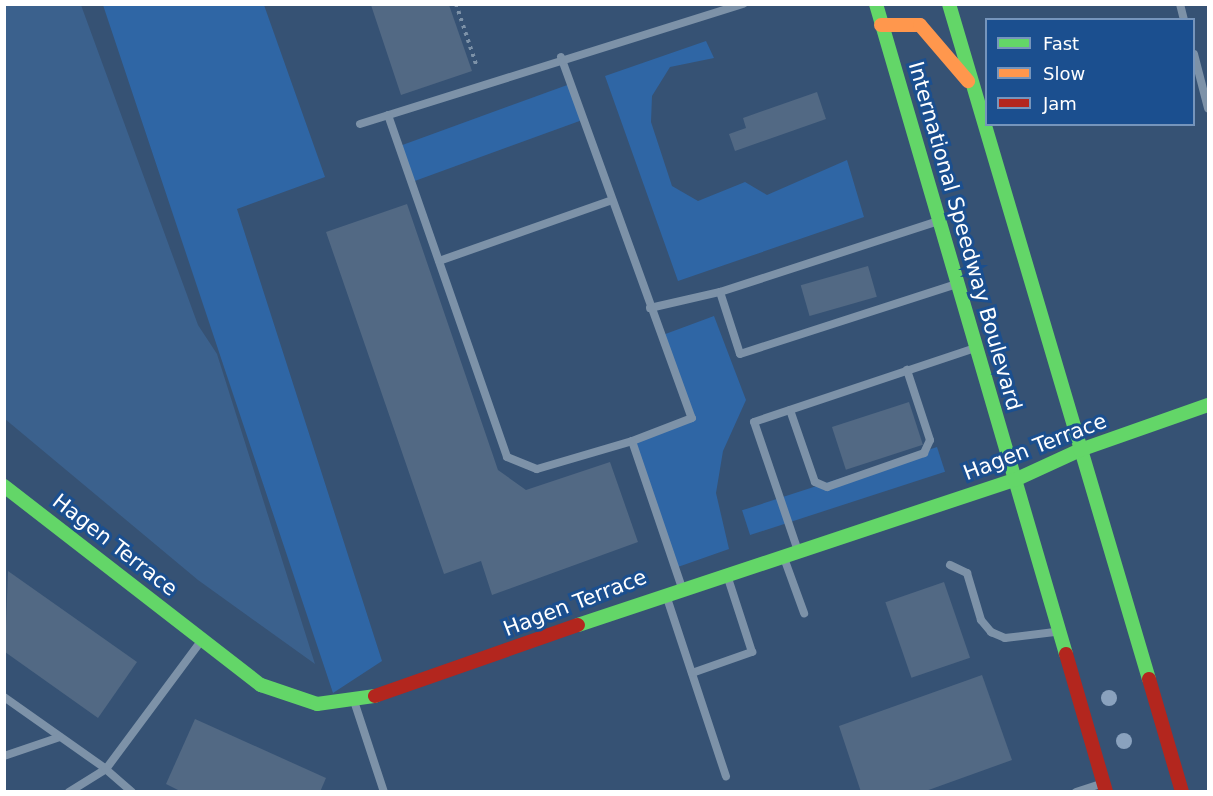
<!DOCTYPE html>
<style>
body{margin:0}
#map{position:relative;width:1213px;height:796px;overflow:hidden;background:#365274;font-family:"DejaVu Sans",sans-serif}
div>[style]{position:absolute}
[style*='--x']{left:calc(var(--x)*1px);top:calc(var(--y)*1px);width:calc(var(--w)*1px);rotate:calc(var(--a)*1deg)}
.green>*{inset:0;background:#2f66a5;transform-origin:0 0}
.water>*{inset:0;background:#3b618d}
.building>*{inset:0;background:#526984;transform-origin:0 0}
.path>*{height:4px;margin-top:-2px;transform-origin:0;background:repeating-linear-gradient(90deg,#7d92a8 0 3px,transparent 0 7.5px)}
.lane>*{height:8px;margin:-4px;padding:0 4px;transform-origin:4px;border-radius:4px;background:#7d92a8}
.fast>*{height:14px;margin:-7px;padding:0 7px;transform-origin:7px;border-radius:7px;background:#63d668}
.slow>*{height:14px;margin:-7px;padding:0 7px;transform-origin:7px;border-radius:7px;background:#ff974d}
.jam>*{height:14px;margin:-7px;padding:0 7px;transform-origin:7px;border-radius:7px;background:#b3261e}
.trees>*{width:16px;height:16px;margin:-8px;border-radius:50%;background:#8aa2be}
span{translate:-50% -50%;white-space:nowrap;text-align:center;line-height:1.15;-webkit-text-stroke:6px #1b4f8f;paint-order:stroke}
.street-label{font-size:21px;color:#fff}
.frame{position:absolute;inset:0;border:6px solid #fff;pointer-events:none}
.legend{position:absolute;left:985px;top:18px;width:210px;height:108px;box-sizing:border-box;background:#1b4f8f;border:2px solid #7695bc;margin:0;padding:8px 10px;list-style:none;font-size:18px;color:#fff}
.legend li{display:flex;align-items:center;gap:12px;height:30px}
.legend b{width:30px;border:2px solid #7695bc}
</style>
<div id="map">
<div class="green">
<div style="clip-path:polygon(103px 5px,264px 5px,325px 177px,237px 209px,382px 661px,333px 693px)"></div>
<div style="clip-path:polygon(706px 41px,714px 58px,670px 67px,652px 96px,651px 122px,672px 186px,698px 201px,745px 182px,767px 195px,847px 160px,864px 217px,678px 281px,605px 76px)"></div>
<div style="left:570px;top:84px;width:38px;height:182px;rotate:70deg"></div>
<div style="clip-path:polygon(714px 316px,746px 400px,723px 451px,716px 493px,729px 549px,675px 568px,632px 441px,692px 418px,660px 336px)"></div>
<div style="left:937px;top:447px;width:26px;height:205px;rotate:72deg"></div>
</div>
<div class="water">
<div style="clip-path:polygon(4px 5px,81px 5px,198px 325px,217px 354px,315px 664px,198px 580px,5px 419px)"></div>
</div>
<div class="building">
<div style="clip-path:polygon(371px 5px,449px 5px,472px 71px,401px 95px)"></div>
<div style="clip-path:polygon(817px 92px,826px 119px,735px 151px,729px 134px,746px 128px,743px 118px)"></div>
<div style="clip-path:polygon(407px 204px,498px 470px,526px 490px,610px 462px,638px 542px,492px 595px,481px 561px,444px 574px,326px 232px)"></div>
<div style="left:868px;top:266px;width:32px;height:70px;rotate:74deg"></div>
<div style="left:909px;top:402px;width:45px;height:81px;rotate:72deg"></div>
<div style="clip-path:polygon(8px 571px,137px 662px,98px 718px,5px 652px)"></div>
<div style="left:944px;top:582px;width:80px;height:62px;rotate:71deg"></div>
<div style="clip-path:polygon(982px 675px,1012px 760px,923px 792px,861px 792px,839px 726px)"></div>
<div style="clip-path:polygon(195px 719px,326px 778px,320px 792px,182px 792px,166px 784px)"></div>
</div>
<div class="path">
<div style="--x:456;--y:4;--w:66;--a:71.6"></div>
</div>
<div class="lane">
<div style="--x:1180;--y:4;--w:16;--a:76"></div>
<div style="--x:1194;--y:54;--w:56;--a:75.5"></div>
<div style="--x:561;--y:57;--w:384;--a:70.1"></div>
<div style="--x:692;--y:418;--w:64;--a:159"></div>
<div style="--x:632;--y:441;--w:152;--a:71.2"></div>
<div style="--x:388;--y:115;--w:362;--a:70.8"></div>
<div style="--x:507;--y:457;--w:32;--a:22"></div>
<div style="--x:537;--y:469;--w:99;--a:-16.4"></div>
<div style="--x:360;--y:124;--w:402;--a:-17.4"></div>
<div style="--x:439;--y:261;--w:183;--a:-19.4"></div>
<div style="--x:720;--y:292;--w:65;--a:72.1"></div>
<div style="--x:740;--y:354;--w:224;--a:-17.9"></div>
<div style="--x:650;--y:308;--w:72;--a:-12.9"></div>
<div style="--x:720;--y:292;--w:226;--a:-18"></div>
<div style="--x:790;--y:410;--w:76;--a:70.9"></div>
<div style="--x:815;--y:482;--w:13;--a:23"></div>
<div style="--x:827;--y:487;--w:103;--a:-19.3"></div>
<div style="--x:924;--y:453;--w:14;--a:-65"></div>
<div style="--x:930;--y:440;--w:74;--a:-108.2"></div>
<div style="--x:797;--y:548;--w:133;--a:-108.8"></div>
<div style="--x:754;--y:422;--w:230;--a:-18.5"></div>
<div style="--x:784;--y:558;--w:59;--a:70"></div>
<div style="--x:950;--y:565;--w:19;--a:25"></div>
<div style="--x:967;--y:573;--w:49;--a:73.4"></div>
<div style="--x:981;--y:620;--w:16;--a:50"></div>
<div style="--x:991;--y:632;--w:15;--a:23"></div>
<div style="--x:1005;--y:638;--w:50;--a:-6.8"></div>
<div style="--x:666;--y:595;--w:191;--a:71.7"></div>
<div style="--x:692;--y:673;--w:64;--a:-19.3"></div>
<div style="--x:752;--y:652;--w:81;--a:-108"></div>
<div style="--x:4;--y:697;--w:125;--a:35.2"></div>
<div style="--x:106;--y:769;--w:44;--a:148.1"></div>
<div style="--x:355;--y:704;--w:93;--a:71.8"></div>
<div style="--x:4;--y:756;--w:59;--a:-18.7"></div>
<div style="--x:132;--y:792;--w:35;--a:-139"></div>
<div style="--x:106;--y:769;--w:159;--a:-53.4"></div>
<div style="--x:1076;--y:792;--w:25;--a:-18"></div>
</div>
<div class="fast">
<div style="--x:876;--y:4;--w:677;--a:73.71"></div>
<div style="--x:949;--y:4;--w:704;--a:73.5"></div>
<div style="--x:4;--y:486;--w:325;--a:37.8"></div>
<div style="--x:261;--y:685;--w:59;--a:18.7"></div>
<div style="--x:317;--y:704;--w:59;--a:-7.9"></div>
<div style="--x:578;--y:625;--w:460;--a:-18.4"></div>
<div style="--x:1015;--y:480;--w:72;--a:-24.8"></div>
<div style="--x:1080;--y:450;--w:136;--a:-19.4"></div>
</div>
<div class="slow">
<div style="--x:881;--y:25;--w:39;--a:0"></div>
<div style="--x:920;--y:25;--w:74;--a:49.4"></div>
</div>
<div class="jam">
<div style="--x:1066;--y:654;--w:144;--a:73.8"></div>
<div style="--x:1149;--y:679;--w:118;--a:73.7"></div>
<div style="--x:375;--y:696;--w:215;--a:-19.3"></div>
</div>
<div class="trees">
<div style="left:1109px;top:698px"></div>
<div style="left:1124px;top:741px"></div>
</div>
<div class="street-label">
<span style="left:965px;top:236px;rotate:74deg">International Speedway Boulevard</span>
<span style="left:1035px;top:447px;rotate:-21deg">Hagen Terrace</span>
<span style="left:115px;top:545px;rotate:38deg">Hagen Terrace</span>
<span style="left:575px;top:603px;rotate:-21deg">Hagen Terrace</span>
</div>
<div class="frame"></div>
<ul class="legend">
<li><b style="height:8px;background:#63d668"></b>Fast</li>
<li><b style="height:8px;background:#ff974d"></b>Slow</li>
<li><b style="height:8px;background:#b3261e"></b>Jam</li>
</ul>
</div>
